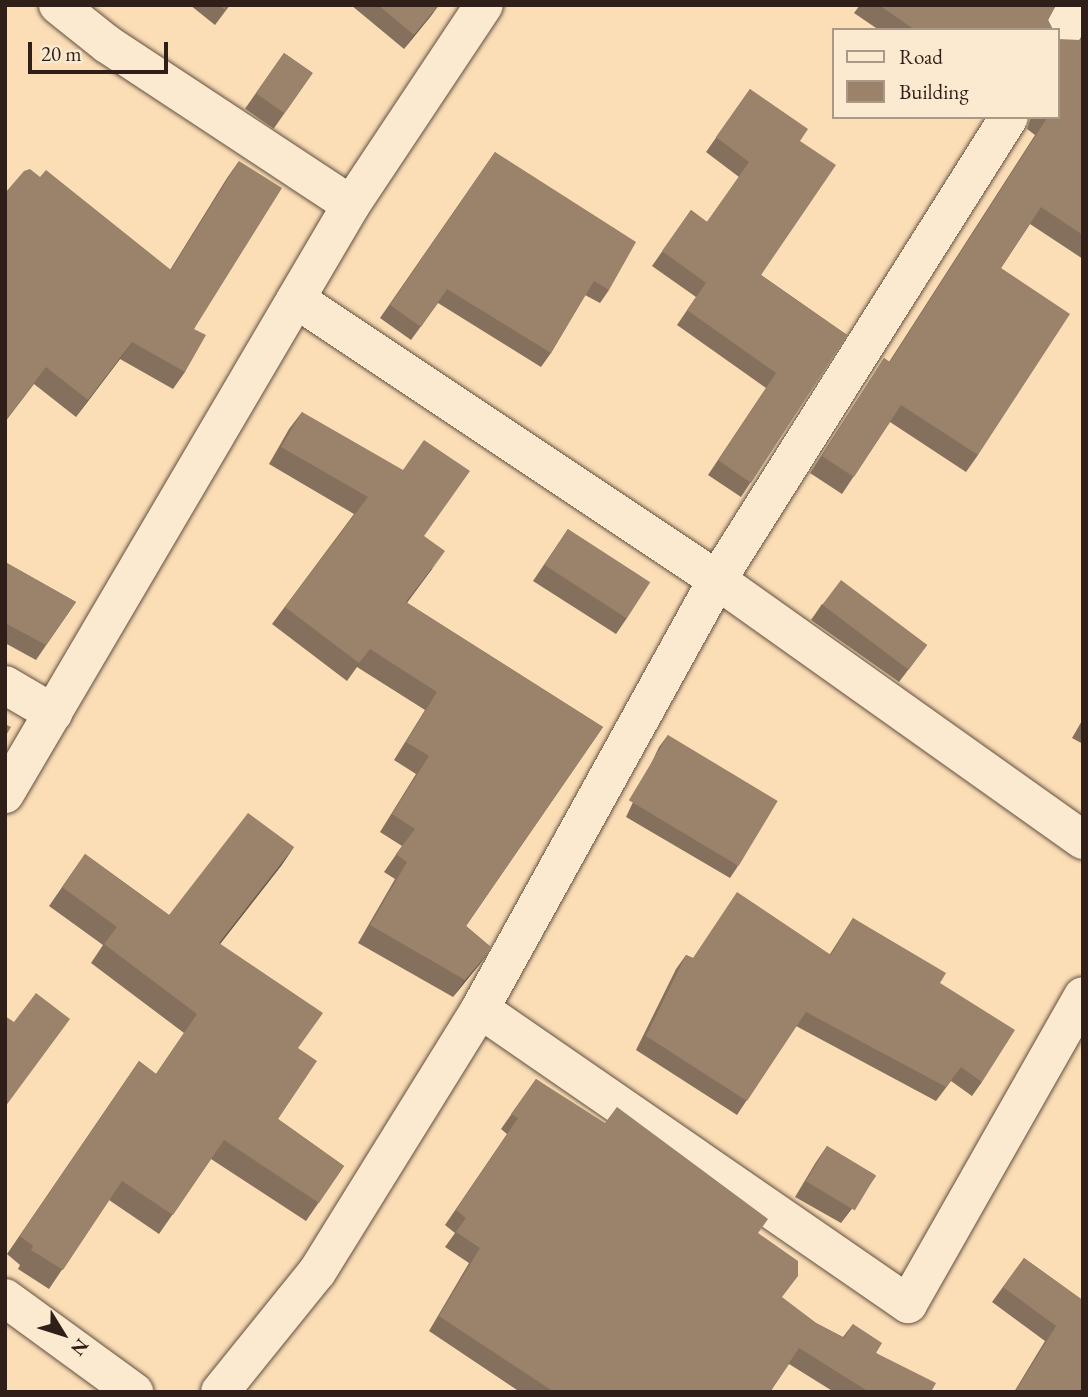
<!DOCTYPE html>
<style>
body{margin:0}
#map{position:relative;width:1088px;height:1397px;overflow:hidden;background:#fbdeb6;font-family:"EB Garamond",serif}
div>[style]{position:absolute}
[style*='--x']{left:calc(var(--x)*1px);top:calc(var(--y)*1px);width:calc(var(--w)*1px);rotate:calc(var(--a)*1deg)}
.roads{filter:drop-shadow(0 0 2px #634f40) drop-shadow(0 0 2px #634f40)}
.street>*{height:38px;margin:-19px;padding:0 19px;transform-origin:19px;border-radius:19px;background:#fcead0}
.wall>*{inset:0;background:#84705c;transform-origin:0 0}
.shaded-wall>*{inset:0;background:#6c5b4b}
.building>*{inset:0;background:#9a826b;transform-origin:0 0}
span{translate:-50% -50%;white-space:nowrap;text-align:center;line-height:1.15;-webkit-text-stroke:6px #fcead0;paint-order:stroke}
.frame{position:absolute;inset:0;border:7px solid #301f19;pointer-events:none}
.legend{position:absolute;left:832px;top:28px;width:228px;height:91px;box-sizing:border-box;background:#fcead0;border:2px solid #aa9987;margin:0;padding:9px 12px;list-style:none;font-size:21px;color:#301f19}
.legend li{display:flex;align-items:center;gap:14px;height:35px}
.legend b{width:35px;border:2px solid #aa9987}
.north{position:absolute;left:28px;top:1299px;width:70px;height:70px;-webkit-text-stroke:5px #fcead0;paint-order:stroke;rotate:128deg;font-size:19px;font-weight:700;line-height:28px;text-align:center;color:#301f19}
.north::after{content:'';display:block;margin:auto;width:24px;height:32px;background:#301f19;clip-path:polygon(50% 0,100% 100%,50% 72%,0 100%)}
.scale{position:absolute;left:28px;top:42px;width:140px;height:32px;box-sizing:border-box;border:4px solid #301f19;border-top:0;padding-left:9px;font-size:21px;line-height:24px;white-space:nowrap;color:#301f19;-webkit-text-stroke:5px #fcead0;paint-order:stroke}
</style>
<div id="map">
<div class="roads">
<div class="street">
<div style="--x:58;--y:5;--w:63;--a:38.5"></div>
<div style="--x:107;--y:44;--w:292;--a:33.4"></div>
<div style="--x:1058;--y:38;--w:39;--a:-58"></div>
<div style="--x:296;--y:299;--w:506;--a:33.72"></div>
<div style="--x:717;--y:580;--w:449;--a:35.4"></div>
<div style="--x:5;--y:685;--w:56;--a:30.3"></div>
<div style="--x:5;--y:794;--w:683;--a:-59.57"></div>
<div style="--x:351;--y:205;--w:240;--a:-56.4"></div>
<div style="--x:480;--y:1009;--w:520;--a:34.58"></div>
<div style="--x:908;--y:1304;--w:354;--a:-60.4"></div>
<div style="--x:5;--y:1298;--w:160;--a:36.1"></div>
<div style="--x:220;--y:1392;--w:154;--a:-51.1"></div>
<div style="--x:317;--y:1272;--w:309;--a:-58.2"></div>
<div style="--x:480;--y:1009;--w:490;--a:-61.1"></div>
<div style="--x:717;--y:580;--w:547;--a:-57.76"></div>
</div>
</div>
<div class="wall">
<div style="clip-path:polygon(190px 5px,230px 5px,215px 25px)"></div>
<div style="clip-path:polygon(351px 5px,439px 5px,404px 49px)"></div>
<div style="clip-path:polygon(860px 5px,1056px 5px,1048px 20px,1053px 30px,879px 30px,854px 13px)"></div>
<div style="clip-path:polygon(1083px 36px,1083px 259px,1030px 224px,1001px 268px,978px 455px,966px 472px,890px 422px,842px 494px,810px 473px,884px 358px,889px 362px,1035px 135px,1027px 129px,1031px 117px,1058px 117px,1080px 40px)"></div>
<div style="left:284px;top:53px;width:35px;height:68px;rotate:35deg"></div>
<div style="clip-path:polygon(750px 89px,800px 141px,761px 275px,847px 335px,741px 497px,708px 475px,766px 388px,677px 325px,696px 297px,652px 266px,691px 210px,707px 222px,739px 177px,706px 152px)"></div>
<div style="clip-path:polygon(495px 152px,609px 290px,600px 303px,585px 295px,551px 353px,541px 367px,438px 303px,411px 340px,380px 318px)"></div>
<div style="clip-path:polygon(239px 161px,194px 329px,185px 372px,173px 389px,120px 359px,76px 417px,34px 384px,5px 422px,5px 193px,40px 177px,170px 270px,227px 178px)"></div>
<div style="clip-path:polygon(302px 412px,424px 536px,432px 569px,407px 603px,603px 727px,466px 926px,492px 948px,479px 965px,453px 997px,358px 943px,395px 879px,384px 872px,402px 846px,380px 832px,416px 774px,394px 760px,425px 710px,357px 667px,347px 681px,272px 624px,354px 514px,269px 464px,289px 429px)"></div>
<div style="clip-path:polygon(568px 529px,627px 618px,616px 634px,533px 581px)"></div>
<div style="clip-path:polygon(5px 562px,76px 602px,36px 660px,5px 643px)"></div>
<div style="clip-path:polygon(822px 604px,927px 645px,899px 682px,811px 620px)"></div>
<div style="clip-path:polygon(1083px 719px,1083px 744px,1072px 738px)"></div>
<div style="clip-path:polygon(668px 735px,738px 866px,730px 878px,626px 817px,659px 747px)"></div>
<div style="clip-path:polygon(294px 847px,281px 866px,220px 944px,298px 1048px,278px 1119px,344px 1166px,306px 1221px,211px 1159px,159px 1234px,109px 1200px,49px 1289px,18px 1269px,20px 1265px,7px 1254px,139px 1061px,156px 1074px,184px 1033px,91px 963px,103px 945px,49px 906px,85px 854px,169px 915px)"></div>
<div style="clip-path:polygon(853px 918px,940px 983px,982px 1082px,972px 1096px,951px 1081px,936px 1101px,796px 1026px,737px 1115px,636px 1050px,676px 969px,686px 955px,693px 958px,830px 954px)"></div>
<div style="clip-path:polygon(536px 1079px,758px 1233px,782px 1298px,816px 1323px,843px 1337px,853px 1324px,876px 1353px,931px 1392px,834px 1392px,789px 1364px,770px 1392px,520px 1392px,429px 1331px,469px 1263px,445px 1247px,455px 1233px,445px 1225px,507px 1134px,501px 1129px)"></div>
<div style="clip-path:polygon(827px 1146px,876px 1176px,841px 1223px,795px 1197px,816px 1162px)"></div>
<div style="clip-path:polygon(1024px 1258px,1081px 1299px,1083px 1392px,1014px 1392px,1045px 1341px,992px 1302px)"></div>
</div>
<div class="shaded-wall">
<div style="clip-path:polygon(439px 5px,431px 16px,404px 49px,414px 35px)"></div>
<div style="clip-path:polygon(132px 342px,120px 359px,76px 417px,88px 400px)"></div>
<div style="clip-path:polygon(445px 551px,432px 569px,393px 620px,406px 602px)"></div>
<div style="clip-path:polygon(294px 847px,281px 866px,206px 962px,219px 943px)"></div>
<div style="clip-path:polygon(492px 948px,479px 965px,453px 997px,465px 980px)"></div>
<div style="clip-path:polygon(876px 1176px,865px 1191px,841px 1223px,852px 1207px)"></div>
</div>
<div class="building">
<div style="clip-path:polygon(218px 5px,229px 5px,225px 10px)"></div>
<div style="clip-path:polygon(378px 5px,438px 5px,414px 35px)"></div>
<div style="clip-path:polygon(879px 5px,1056px 5px,1048px 20px,1053px 30px,915px 30px)"></div>
<div style="clip-path:polygon(1083px 37px,1083px 235px,1041px 207px,1001px 268px,1070px 314px,978px 455px,901px 405px,854px 477px,822px 456px,884px 358px,890px 362px,1047px 118px,1045px 117px,1058px 117px,1058px 39px,1080px 40px)"></div>
<div style="left:284px;top:53px;width:35px;height:49px;rotate:35deg"></div>
<div style="clip-path:polygon(750px 89px,808px 129px,800px 141px,836px 165px,761px 275px,847px 335px,751px 483px,718px 460px,776px 373px,687px 310px,706px 283px,662px 251px,691px 210px,707px 222px,749px 162px,716px 137px)"></div>
<div style="clip-path:polygon(495px 152px,636px 242px,609px 290px,594px 281px,551px 353px,447px 289px,421px 327px,390px 305px)"></div>
<div style="clip-path:polygon(239px 161px,282px 188px,194px 329px,206px 335px,185px 372px,132px 342px,88px 400px,46px 367px,5px 421px,5px 193px,24px 171px,30px 169px,40px 177px,46px 170px,171px 270px)"></div>
<div style="clip-path:polygon(302px 412px,403px 470px,424px 440px,470px 471px,424px 536px,445px 551px,406px 602px,603px 727px,466px 926px,492px 948px,465px 980px,370px 925px,407px 862px,396px 854px,415px 829px,392px 814px,429px 756px,406px 742px,437px 692px,370px 649px,359px 663px,285px 607px,368px 497px,281px 447px)"></div>
<div style="left:568px;top:529px;width:98px;height:43px;rotate:33deg"></div>
<div style="clip-path:polygon(5px 562px,76px 602px,46px 645px,5px 623px)"></div>
<div style="left:841px;top:580px;width:108px;height:31px;rotate:37deg"></div>
<div style="clip-path:polygon(5px 724px,11px 727px,5px 737px)"></div>
<div style="left:668px;top:735px;width:128px;height:76px;rotate:31deg"></div>
<div style="clip-path:polygon(248px 813px,294px 847px,219px 943px,323px 1013px,298px 1048px,317px 1061px,278px 1119px,344px 1166px,319px 1203px,224px 1140px,173px 1215px,122px 1181px,63px 1270px,31px 1250px,33px 1246px,20px 1236px,139px 1061px,156px 1074px,197px 1014px,104px 944px,117px 927px,62px 887px,85px 854px,169px 915px)"></div>
<div style="clip-path:polygon(737px 892px,831px 955px,853px 918px,946px 973px,940px 983px,1015px 1030px,982px 1082px,961px 1067px,946px 1087px,806px 1012px,747px 1101px,646px 1036px,686px 955px,693px 958px)"></div>
<div style="clip-path:polygon(36px 993px,70px 1019px,5px 1107px,5px 1016px,14px 1022px)"></div>
<div style="clip-path:polygon(536px 1079px,605px 1123px,617px 1107px,768px 1219px,758px 1233px,798px 1261px,798px 1276px,782px 1297px,816px 1323px,844px 1338px,853px 1324px,882px 1343px,876px 1353px,936px 1383px,931px 1392px,869px 1392px,799px 1348px,770px 1392px,554px 1392px,439px 1316px,480px 1248px,456px 1232px,466px 1218px,456px 1210px,518px 1118px,511px 1114px)"></div>
<div style="left:827px;top:1146px;width:57px;height:41px;rotate:31deg"></div>
<div style="clip-path:polygon(1024px 1258px,1081px 1299px,1083px 1297px,1083px 1392px,1015px 1392px,1056px 1326px,1003px 1287px)"></div>
</div>
<div class="frame"></div>
<ul class="legend">
<li><b style="height:9px;background:#fcead0"></b>Road</li>
<li><b style="height:19px;background:#9a826b"></b>Building</li>
</ul>
<div class="north">N</div>
<div class="scale">20 m</div>
</div>
